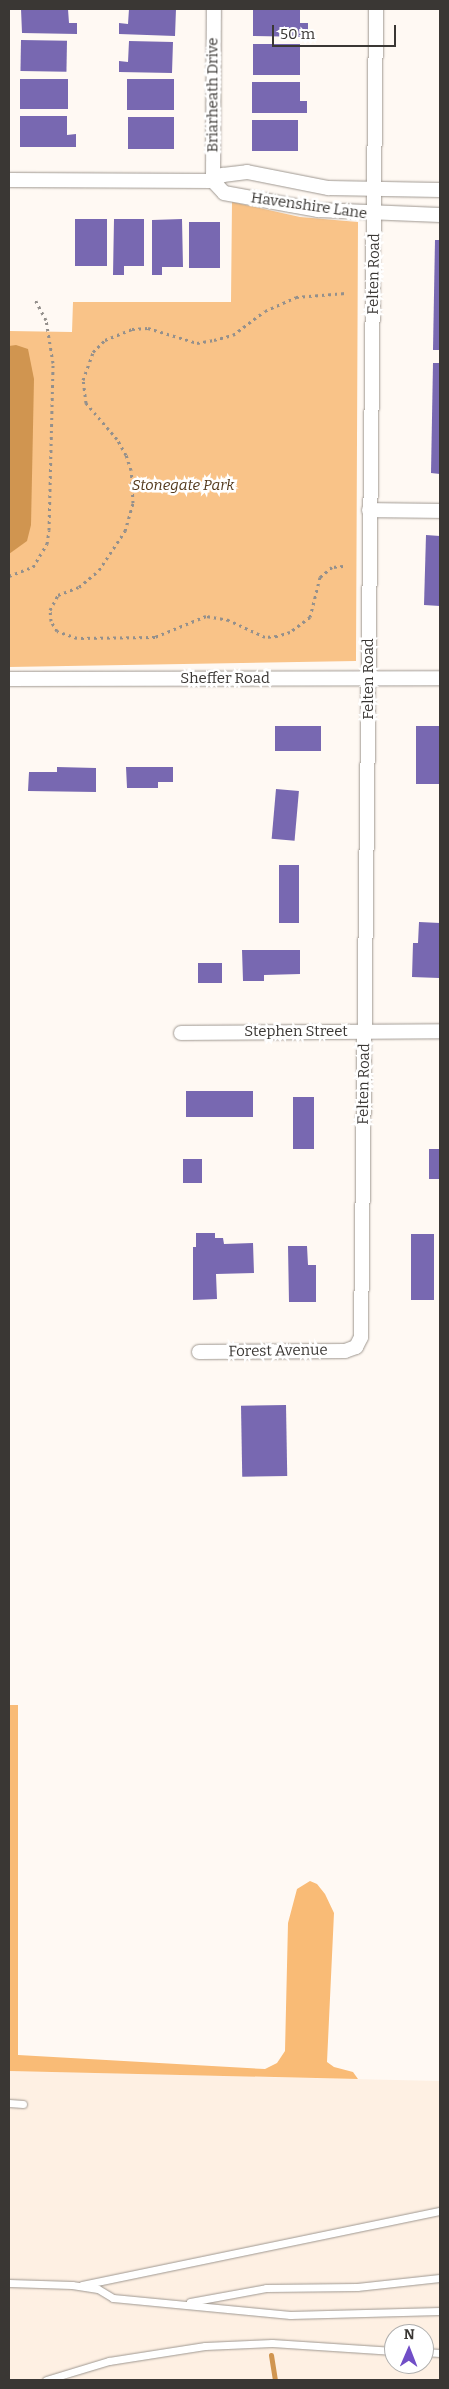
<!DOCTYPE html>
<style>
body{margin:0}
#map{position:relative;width:449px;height:2389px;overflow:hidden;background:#fff9f3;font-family:Bitter,serif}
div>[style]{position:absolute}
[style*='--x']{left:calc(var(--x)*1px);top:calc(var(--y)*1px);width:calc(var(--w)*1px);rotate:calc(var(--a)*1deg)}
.built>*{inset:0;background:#fef0e3}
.green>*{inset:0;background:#f9c388}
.forest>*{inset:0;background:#f9bb76}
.water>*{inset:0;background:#d09550}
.stream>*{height:5px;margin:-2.5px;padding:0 2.5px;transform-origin:2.5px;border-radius:2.5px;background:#d09550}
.building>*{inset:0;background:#7868b1;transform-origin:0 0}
.path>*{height:3px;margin-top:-1.5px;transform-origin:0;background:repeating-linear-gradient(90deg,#94908c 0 2.5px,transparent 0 6.5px)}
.roads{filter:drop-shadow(0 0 1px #9f9891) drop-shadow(0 0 1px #9f9891)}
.service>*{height:7px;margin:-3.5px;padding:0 3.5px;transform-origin:3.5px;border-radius:3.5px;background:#fff}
.minor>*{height:14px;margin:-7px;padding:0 7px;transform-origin:7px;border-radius:7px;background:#fff}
span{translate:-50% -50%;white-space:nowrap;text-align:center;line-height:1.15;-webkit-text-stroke:5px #fff;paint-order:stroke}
.street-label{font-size:15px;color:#3a3734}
.park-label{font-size:15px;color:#52381b;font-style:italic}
.frame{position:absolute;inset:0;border:10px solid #3a3734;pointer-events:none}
.north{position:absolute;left:384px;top:2324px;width:50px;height:50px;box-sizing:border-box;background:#fff;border:1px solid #b0afae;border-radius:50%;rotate:1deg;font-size:14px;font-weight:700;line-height:20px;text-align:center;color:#3a3734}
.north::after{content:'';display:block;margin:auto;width:18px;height:22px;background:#714ec7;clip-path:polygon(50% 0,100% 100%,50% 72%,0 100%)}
.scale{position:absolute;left:272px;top:25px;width:124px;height:22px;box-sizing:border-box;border:2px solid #3a3734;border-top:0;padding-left:6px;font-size:15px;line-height:18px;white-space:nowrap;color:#3a3734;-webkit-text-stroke:4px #fff;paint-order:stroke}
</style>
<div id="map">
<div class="built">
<div style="clip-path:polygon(evenodd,9px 2071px,440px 2081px,440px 2380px,9px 2380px,9px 2071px,394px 2334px,424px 2334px,424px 2364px,394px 2364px,394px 2334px)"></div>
</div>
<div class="green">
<div style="clip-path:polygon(232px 202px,300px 217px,358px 222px,356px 661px,9px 667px,9px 331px,72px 332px,73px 302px,231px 302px)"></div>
</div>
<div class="forest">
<div style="clip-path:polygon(9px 1705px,18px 1705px,18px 2055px,265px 2069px,277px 2063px,285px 2051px,288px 1923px,297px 1889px,310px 1881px,317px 1884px,325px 1894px,334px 1913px,327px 2062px,334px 2067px,353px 2072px,358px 2079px,9px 2071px)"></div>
</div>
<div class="water">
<div style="clip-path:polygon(16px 345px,28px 349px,34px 379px,31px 525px,27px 541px,9px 554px,9px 346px)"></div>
</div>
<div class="stream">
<div style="--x:271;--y:2355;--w:25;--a:81"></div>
</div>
<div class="building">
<div style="clip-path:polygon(21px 9px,68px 9px,69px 23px,77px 23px,77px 34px,22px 33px)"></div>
<div style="clip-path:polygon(129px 9px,176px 9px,175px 36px,119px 34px,119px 23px,128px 24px)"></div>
<div style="clip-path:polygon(253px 9px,300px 9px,300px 23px,308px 23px,308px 37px,253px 36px)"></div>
<div style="left:21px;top:40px;width:46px;height:31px;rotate:1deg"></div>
<div style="clip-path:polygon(129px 41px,173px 42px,172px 73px,119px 72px,119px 61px,128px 62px)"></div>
<div style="left:253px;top:44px;width:47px;height:31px"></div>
<div style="left:20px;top:79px;width:48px;height:30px"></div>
<div style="left:127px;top:79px;width:47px;height:31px"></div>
<div style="clip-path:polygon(252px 82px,300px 82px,300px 101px,307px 101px,307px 113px,252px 113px)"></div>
<div style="clip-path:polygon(20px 116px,67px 116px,67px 135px,76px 134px,76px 147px,20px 147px)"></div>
<div style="left:128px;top:117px;width:46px;height:32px"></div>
<div style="left:252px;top:120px;width:46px;height:31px"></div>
<div style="left:75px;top:219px;width:32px;height:47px"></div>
<div style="clip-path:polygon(114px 219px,144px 219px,144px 266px,124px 266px,124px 275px,113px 275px)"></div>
<div style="clip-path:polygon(182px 219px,183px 267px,162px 267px,162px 275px,152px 275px,152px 220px)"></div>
<div style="left:189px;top:222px;width:31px;height:46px"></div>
<div style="clip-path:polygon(435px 240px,440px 240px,440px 350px,433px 350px)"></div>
<div style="clip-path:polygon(433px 363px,440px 363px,440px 474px,431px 473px)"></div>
<div style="clip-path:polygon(426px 535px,440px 536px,440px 606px,424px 605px)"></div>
<div style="left:275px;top:726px;width:46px;height:25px"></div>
<div style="left:416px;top:726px;width:24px;height:58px"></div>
<div style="clip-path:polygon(57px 767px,96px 768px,96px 792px,28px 791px,29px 772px,57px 772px)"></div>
<div style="clip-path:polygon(126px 767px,173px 767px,173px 782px,158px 782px,158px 788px,127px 788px)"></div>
<div style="left:276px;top:789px;width:23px;height:50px;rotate:5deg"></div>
<div style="left:279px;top:865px;width:20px;height:58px"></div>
<div style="clip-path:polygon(419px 922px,440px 923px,439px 978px,412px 977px,413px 943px,418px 943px)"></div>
<div style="clip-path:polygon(242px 950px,300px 950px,300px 974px,264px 975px,264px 981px,243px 981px)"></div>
<div style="left:198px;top:963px;width:24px;height:20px"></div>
<div style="left:253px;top:1091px;width:26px;height:67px;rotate:90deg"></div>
<div style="left:293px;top:1097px;width:21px;height:52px"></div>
<div style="left:429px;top:1149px;width:11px;height:30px"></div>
<div style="left:183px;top:1159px;width:19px;height:24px"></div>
<div style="clip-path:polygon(196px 1233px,215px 1233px,215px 1238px,223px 1238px,224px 1244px,253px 1243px,254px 1273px,216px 1274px,217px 1299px,193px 1300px,193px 1247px,196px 1247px)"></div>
<div style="left:411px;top:1234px;width:23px;height:66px"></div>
<div style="clip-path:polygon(288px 1246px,307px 1246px,308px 1265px,316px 1265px,316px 1302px,289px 1302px)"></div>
<div style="left:286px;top:1405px;width:71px;height:45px;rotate:89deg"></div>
</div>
<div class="path">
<div style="--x:343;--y:566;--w:11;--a:175"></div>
<div style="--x:332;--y:567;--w:16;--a:140"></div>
<div style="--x:320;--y:577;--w:41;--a:104"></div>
<div style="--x:310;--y:617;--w:25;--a:143"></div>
<div style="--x:290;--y:632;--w:14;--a:163"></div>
<div style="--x:277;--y:636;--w:12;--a:175"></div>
<div style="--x:265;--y:637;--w:40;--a:-155"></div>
<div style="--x:229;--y:620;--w:23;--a:-170"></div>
<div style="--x:206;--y:616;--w:55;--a:157.6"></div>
<div style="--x:155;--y:637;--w:78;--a:179.3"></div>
<div style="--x:77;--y:638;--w:21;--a:-161"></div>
<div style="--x:57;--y:631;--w:12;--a:-121"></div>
<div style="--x:51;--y:621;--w:11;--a:-95"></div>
<div style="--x:50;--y:610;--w:17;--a:-62"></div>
<div style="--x:58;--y:595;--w:22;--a:-21"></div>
<div style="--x:79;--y:587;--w:26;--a:-40"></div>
<div style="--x:99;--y:570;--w:47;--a:-56.3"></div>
<div style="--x:125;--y:531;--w:29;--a:-74"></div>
<div style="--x:133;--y:503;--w:33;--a:-93"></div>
<div style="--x:131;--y:470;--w:16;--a:-108"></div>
<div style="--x:126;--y:455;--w:18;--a:-119"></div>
<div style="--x:117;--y:439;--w:48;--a:-130.7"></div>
<div style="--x:86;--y:403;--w:23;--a:-97"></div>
<div style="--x:83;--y:380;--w:30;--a:-70"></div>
<div style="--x:93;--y:352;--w:17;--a:-45"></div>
<div style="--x:105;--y:340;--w:29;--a:-22"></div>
<div style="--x:132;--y:329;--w:16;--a:-4"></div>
<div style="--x:148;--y:328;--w:51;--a:17"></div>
<div style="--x:197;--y:343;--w:17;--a:-10"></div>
<div style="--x:214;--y:340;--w:20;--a:-15"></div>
<div style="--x:233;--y:335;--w:40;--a:-37"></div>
<div style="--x:265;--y:311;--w:34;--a:-24"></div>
<div style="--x:296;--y:297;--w:50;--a:-4.6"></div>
<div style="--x:9;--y:576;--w:26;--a:-21"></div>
<div style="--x:33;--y:567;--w:27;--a:-59"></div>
<div style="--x:47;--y:544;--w:14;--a:-82"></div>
<div style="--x:49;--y:530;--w:167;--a:-88.6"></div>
<div style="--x:53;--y:363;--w:44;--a:-99.2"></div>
<div style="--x:46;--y:320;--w:24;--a:-118"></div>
</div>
<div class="roads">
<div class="service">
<div style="--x:9;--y:2103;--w:14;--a:4"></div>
<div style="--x:9;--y:2283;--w:63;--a:1.8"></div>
<div style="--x:72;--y:2285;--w:26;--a:9"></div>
<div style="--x:98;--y:2289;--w:17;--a:31"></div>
<div style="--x:113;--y:2298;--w:178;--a:5.5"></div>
<div style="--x:290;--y:2315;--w:150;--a:-1.5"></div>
<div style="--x:82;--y:2285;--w:366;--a:-11.7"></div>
<div style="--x:190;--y:2302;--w:77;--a:-10.4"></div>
<div style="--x:266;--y:2288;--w:91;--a:-0.6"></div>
<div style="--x:357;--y:2287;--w:83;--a:-6.2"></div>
<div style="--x:424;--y:2352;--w:16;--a:4"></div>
<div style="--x:46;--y:2380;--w:66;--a:-16.8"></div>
<div style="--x:109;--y:2361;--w:97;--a:-8.9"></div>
<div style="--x:205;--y:2346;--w:67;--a:-2.6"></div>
<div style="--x:272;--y:2343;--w:122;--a:3.8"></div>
</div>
<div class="minor">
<div style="--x:9;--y:180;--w:204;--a:0.3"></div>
<div style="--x:213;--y:181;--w:12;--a:-31"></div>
<div style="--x:223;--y:175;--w:24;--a:-7"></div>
<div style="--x:247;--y:172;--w:83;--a:11.2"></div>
<div style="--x:328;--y:188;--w:112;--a:1"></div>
<div style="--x:213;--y:181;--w:16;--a:47"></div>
<div style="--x:224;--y:193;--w:96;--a:10.3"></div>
<div style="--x:318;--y:210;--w:122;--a:2.3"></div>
<div style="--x:213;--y:181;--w:172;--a:-89.7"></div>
<div style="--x:369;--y:510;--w:71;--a:0.8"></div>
<div style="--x:9;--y:679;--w:431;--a:-0.1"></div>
<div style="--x:181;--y:1033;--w:259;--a:-0.4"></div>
<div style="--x:199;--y:1352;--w:146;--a:-0.4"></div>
<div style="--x:345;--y:1351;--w:12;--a:-20"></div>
<div style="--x:356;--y:1347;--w:11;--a:-63"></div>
<div style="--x:361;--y:1337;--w:1328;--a:-89.35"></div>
</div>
</div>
<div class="street-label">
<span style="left:213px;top:95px;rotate:-90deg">Briarheath Drive</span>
<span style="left:309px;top:206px;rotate:8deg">Havenshire Lane</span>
<span style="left:374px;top:274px;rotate:-89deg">Felten Road</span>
<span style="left:225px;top:679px">Sheffer Road</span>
<span style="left:369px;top:679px;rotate:-90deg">Felten Road</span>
<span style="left:296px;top:1032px">Stephen Street</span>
<span style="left:364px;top:1084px;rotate:-89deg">Felten Road</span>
<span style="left:278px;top:1351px;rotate:-1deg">Forest Avenue</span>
</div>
<div class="park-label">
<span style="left:183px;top:486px">Stonegate Park</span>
</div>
<div class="frame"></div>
<div class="north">N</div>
<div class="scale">50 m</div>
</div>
